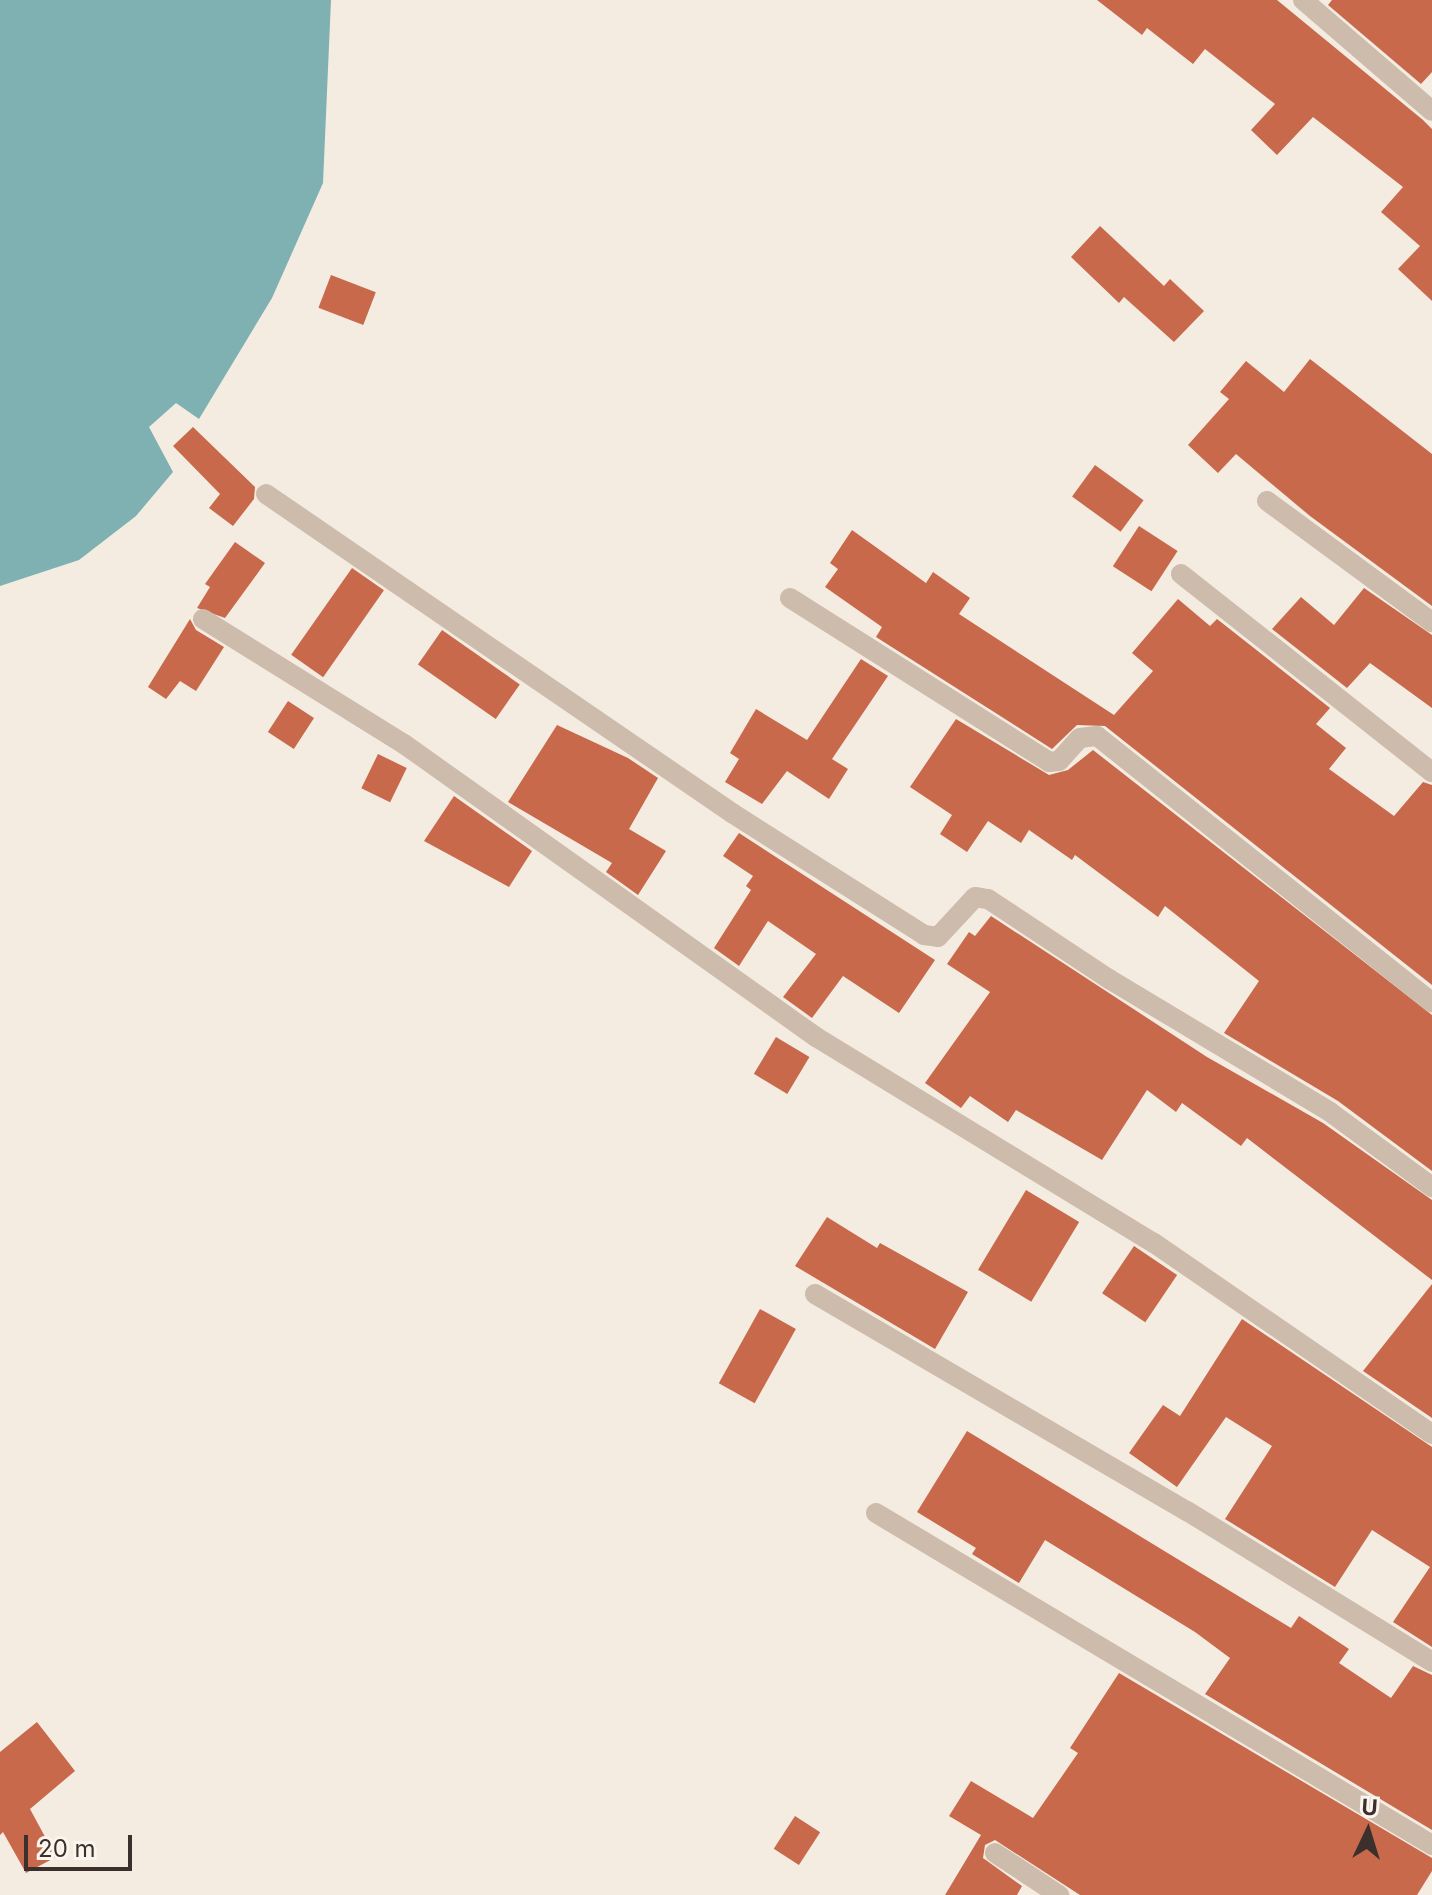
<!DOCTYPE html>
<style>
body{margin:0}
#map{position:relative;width:1432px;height:1895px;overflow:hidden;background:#f4ebe1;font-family:Inter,sans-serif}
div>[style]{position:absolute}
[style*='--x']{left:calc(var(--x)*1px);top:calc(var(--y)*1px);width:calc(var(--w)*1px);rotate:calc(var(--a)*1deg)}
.water>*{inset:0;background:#7fb0b2}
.building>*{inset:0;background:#c8694b;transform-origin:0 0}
.minor>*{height:20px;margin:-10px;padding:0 10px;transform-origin:10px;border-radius:10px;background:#cdbbac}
span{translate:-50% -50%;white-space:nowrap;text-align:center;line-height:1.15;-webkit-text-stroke:8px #fbf5ee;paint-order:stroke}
.north{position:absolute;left:1328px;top:1791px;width:80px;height:80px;-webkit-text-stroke:6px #fbf5ee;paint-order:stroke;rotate:4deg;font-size:22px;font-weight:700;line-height:32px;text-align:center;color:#3b302b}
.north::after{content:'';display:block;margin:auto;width:28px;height:36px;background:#3b302b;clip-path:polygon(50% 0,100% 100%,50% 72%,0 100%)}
.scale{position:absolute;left:24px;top:1835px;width:108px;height:36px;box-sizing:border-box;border:4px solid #3b302b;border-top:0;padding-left:10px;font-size:24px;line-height:28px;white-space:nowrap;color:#3b302b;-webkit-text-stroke:6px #fbf5ee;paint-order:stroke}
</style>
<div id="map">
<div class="water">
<div style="clip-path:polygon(0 0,331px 0,323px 183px,272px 298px,199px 419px,176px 403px,149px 427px,173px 472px,136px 516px,79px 560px,0 586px)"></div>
</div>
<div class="building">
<div style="clip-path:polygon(1097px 0,1277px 0,1423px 120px,1432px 129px,1432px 301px,1398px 269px,1420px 246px,1381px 212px,1403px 187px,1313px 117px,1277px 155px,1251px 130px,1275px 104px,1205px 49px,1193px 64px,1147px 28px,1142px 35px)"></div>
<div style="clip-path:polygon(1332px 0,1432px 0,1432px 72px,1421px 84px,1328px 5px)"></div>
<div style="clip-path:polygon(1100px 226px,1164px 286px,1170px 279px,1204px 311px,1174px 342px,1124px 297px,1119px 303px,1071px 257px)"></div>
<div style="left:331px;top:275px;width:48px;height:35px;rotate:21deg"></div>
<div style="clip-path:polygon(1310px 359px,1432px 454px,1432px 606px,1310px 516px,1236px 454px,1218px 473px,1188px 445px,1229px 399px,1220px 392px,1246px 361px,1284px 392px)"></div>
<div style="clip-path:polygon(193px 427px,255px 487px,254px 499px,233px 526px,209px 508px,220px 494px,173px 446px)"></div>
<div style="left:1095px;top:465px;width:60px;height:39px;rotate:36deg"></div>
<div style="left:1139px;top:526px;width:46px;height:48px;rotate:33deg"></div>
<div style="clip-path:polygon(852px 530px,926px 583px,933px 572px,970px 598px,959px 614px,1114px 715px,1153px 671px,1132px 653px,1178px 599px,1210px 626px,1217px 619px,1330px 708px,1316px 724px,1346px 748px,1329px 769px,1394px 816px,1423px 782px,1432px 785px,1432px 985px,1105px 726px,1077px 725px,1052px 749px,876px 637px,882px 627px,825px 587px,838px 569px,830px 563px)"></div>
<div style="clip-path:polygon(235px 542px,265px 563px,225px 618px,197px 608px,210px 587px,205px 584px)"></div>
<div style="left:352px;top:568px;width:39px;height:106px;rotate:35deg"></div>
<div style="clip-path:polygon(1364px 588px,1432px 635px,1432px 708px,1370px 663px,1347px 688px,1272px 629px,1301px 597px,1334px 625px)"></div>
<div style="clip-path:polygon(190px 619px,196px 630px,224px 647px,196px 691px,180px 681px,166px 699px,148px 687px)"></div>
<div style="left:442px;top:630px;width:95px;height:42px;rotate:35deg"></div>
<div style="clip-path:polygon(861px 659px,888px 676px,832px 759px,848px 769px,829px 799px,787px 771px,762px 804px,725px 782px,739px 759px,730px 753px,756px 709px,807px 740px)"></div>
<div style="left:288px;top:701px;width:31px;height:37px;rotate:33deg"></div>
<div style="clip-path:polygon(956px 719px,1049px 775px,1068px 770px,1093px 750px,1432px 1015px,1432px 1171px,1338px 1101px,1224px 1033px,1259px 981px,1165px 906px,1158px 917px,1075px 855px,1072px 860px,1029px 830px,1021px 843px,988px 821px,967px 852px,940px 834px,952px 815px,910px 787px)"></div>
<div style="clip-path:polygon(557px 725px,628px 758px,658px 778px,629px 829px,666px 851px,638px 895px,606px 872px,612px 863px,508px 802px)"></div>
<div style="left:378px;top:754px;width:32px;height:38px;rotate:26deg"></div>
<div style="clip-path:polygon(454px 796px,532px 851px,509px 887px,424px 841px)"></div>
<div style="clip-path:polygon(739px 833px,935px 960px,899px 1013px,843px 976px,812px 1018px,783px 997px,816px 954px,768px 921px,739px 966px,714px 948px,751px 890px,746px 886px,753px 876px,723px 856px)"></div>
<div style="clip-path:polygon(991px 916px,1207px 1057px,1323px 1123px,1432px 1200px,1432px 1280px,1247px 1138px,1241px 1146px,1182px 1103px,1176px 1112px,1147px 1090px,1102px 1160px,1016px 1110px,1008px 1122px,970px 1096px,961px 1108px,925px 1083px,990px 992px,947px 964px,969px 932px,975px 936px)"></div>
<div style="left:776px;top:1037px;width:39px;height:43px;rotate:31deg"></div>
<div style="left:1026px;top:1190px;width:62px;height:93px;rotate:31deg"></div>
<div style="clip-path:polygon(827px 1217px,877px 1248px,880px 1243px,968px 1292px,935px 1349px,795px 1266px)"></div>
<div style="left:1134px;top:1246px;width:52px;height:57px;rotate:34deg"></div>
<div style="clip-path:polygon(1432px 1284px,1432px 1418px,1363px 1371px)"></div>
<div style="left:760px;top:1309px;width:41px;height:85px;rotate:29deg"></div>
<div style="clip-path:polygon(1242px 1319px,1432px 1447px,1432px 1647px,1393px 1622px,1430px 1567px,1372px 1530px,1335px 1587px,1225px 1519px,1272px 1446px,1226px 1417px,1177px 1487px,1129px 1453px,1163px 1405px,1180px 1416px)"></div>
<div style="clip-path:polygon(967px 1431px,1291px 1628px,1299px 1616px,1349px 1649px,1339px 1663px,1391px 1698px,1413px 1666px,1432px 1675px,1432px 1830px,1205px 1694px,1230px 1658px,1195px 1632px,1045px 1540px,1019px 1583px,972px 1554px,976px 1548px,917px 1512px)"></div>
<div style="clip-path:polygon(1119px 1673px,1432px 1858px,1432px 1871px,1417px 1895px,1080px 1895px,995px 1840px,985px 1845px,983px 1858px,1022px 1886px,1017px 1895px,945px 1895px,981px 1835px,949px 1816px,971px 1781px,1033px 1818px,1078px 1753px,1070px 1748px)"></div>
<div style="clip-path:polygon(37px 1722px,75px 1771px,30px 1809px,56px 1857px,26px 1873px,3px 1832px,0 1835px,0 1752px)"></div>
<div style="left:795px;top:1816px;width:30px;height:39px;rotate:33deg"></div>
</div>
<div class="minor">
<div style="--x:1303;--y:0;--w:170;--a:40.7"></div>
<div style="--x:266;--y:494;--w:565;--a:34.39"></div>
<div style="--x:732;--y:813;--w:227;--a:32.4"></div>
<div style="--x:924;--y:935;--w:14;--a:8"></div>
<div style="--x:938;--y:937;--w:54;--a:-47.2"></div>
<div style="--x:975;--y:897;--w:13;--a:9"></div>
<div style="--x:988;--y:899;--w:145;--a:33.5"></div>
<div style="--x:1109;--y:979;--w:258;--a:31"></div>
<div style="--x:1330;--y:1112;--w:127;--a:36.3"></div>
<div style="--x:1267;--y:501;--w:205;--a:36.3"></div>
<div style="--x:1181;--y:574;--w:320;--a:38.3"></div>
<div style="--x:790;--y:598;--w:307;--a:32.3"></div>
<div style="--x:1049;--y:762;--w:10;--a:-6"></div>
<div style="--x:1059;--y:761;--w:31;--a:-48"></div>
<div style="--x:1080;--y:738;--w:17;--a:-7"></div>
<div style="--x:1097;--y:736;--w:428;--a:38.5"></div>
<div style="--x:203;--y:619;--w:237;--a:31.9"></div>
<div style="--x:404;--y:744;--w:506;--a:35.42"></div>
<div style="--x:816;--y:1037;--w:396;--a:31.4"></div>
<div style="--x:1154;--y:1243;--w:337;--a:34.5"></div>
<div style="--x:815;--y:1294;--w:431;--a:30.3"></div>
<div style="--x:1187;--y:1511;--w:288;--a:31.6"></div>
<div style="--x:876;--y:1513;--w:648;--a:30.84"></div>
<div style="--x:995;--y:1853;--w:77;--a:33.3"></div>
</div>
<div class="north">U</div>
<div class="scale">20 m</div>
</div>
